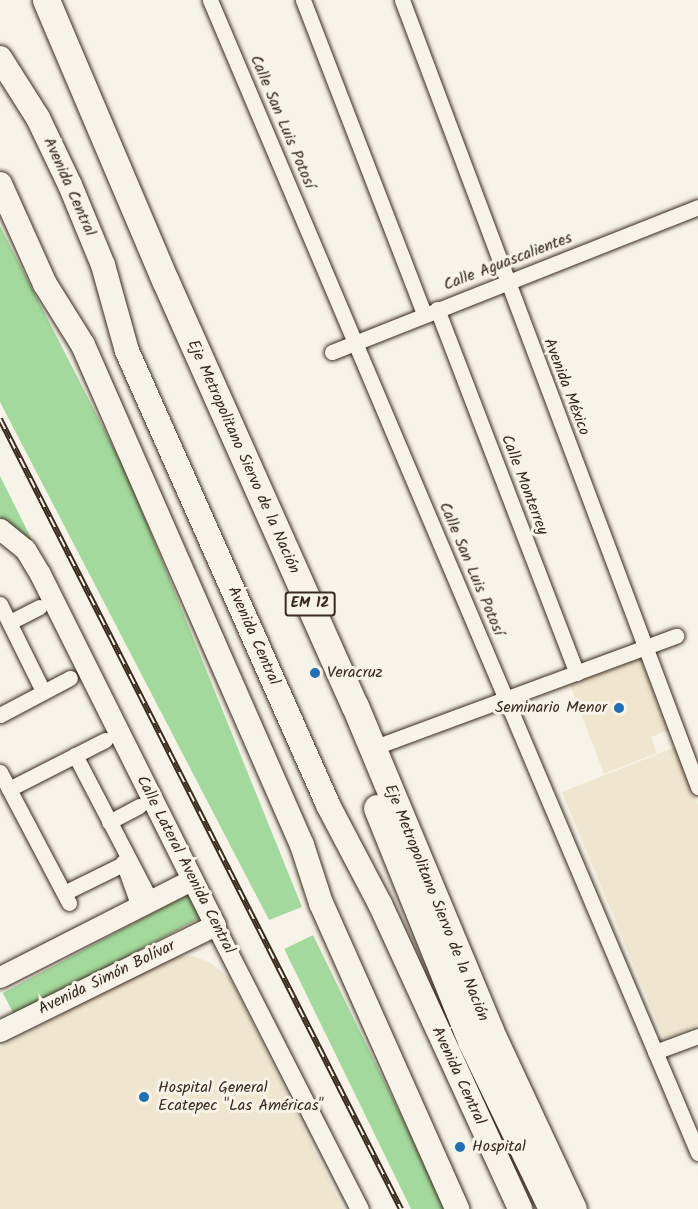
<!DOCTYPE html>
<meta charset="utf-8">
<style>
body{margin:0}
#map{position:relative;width:698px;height:1209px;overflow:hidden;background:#f7f3e8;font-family:Kalam,sans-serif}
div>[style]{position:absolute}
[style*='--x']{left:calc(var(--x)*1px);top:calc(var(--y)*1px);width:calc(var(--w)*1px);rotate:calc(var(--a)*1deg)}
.built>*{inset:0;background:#f0e5ce}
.green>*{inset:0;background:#a3d99d;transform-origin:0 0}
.roads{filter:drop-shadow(0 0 2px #3b2a1e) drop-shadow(0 0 2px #3b2a1e)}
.minor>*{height:15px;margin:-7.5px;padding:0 7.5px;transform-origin:7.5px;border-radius:7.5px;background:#f7f3e8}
.tertiary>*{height:18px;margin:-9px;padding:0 9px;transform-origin:9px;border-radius:9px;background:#f7f3e8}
.secondary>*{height:21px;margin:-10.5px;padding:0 10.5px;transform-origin:10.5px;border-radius:10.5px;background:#f7f3e8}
.trunk>*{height:24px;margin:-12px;padding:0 12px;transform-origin:12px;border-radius:12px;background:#f7f3e8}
.motorway>*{height:27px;margin:-13.5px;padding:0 13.5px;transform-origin:13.5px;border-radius:13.5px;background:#f7f3e8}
.rail>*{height:6px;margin-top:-3px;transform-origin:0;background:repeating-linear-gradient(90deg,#f7f3e8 0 11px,#3b2a1e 0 22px);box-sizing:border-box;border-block:2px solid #3b2a1e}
.dots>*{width:16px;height:16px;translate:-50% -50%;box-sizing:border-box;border:3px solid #f7f3e8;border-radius:50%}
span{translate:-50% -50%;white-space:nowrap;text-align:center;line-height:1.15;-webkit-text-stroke:6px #f7f3e8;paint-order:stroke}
.shield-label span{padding:2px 4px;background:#f7f3e8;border:2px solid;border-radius:4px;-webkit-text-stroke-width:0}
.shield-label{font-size:15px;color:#3b2a1e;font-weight:700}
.street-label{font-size:16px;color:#3b2a1e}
.poi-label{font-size:16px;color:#3b2a1e}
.left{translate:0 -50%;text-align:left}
.right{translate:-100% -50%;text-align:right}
</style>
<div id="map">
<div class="built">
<div style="clip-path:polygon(641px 658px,669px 730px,651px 737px,657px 753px,604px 774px,570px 685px)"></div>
<div style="clip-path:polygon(676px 747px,698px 805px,698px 1025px,664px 1038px,562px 792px)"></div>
<div style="clip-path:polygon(193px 956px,211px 963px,231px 980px,343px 1209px,0 1209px,0 1048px,165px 957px)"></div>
</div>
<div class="green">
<div style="clip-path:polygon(0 226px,127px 474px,302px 907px,269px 920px,0 402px)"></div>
<div style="clip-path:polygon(0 476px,35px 546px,0 517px)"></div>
<div style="left:189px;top:894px;width:26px;height:211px;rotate:62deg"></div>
<div style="left:313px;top:935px;width:305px;height:32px;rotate:64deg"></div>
</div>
<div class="roads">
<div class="minor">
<div style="--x:210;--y:0;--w:1252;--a:67.06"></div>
<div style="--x:303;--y:0;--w:337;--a:68.9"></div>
<div style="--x:402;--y:0;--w:841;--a:69.39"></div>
<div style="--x:437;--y:309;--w:390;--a:69"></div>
<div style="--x:332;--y:352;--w:394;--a:-21.6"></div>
<div style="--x:0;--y:604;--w:97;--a:63.7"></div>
<div style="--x:10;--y:622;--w:33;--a:-27"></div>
<div style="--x:0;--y:715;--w:79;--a:-27.9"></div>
<div style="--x:378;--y:746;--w:318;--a:-20.3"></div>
<div style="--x:75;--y:755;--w:165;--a:62.5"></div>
<div style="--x:0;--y:772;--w:148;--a:62.2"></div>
<div style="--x:9;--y:789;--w:108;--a:-27"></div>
<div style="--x:109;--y:822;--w:34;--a:-28"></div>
<div style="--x:123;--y:862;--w:48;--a:70.4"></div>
<div style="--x:64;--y:893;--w:72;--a:-26.2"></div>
<div style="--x:655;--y:1052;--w:46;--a:-20.4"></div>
</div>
<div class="tertiary">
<div style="--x:215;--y:925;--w:319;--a:63"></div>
</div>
<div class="secondary">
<div style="--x:0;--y:529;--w:32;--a:39"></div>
<div style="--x:25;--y:549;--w:29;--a:59"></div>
<div style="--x:40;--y:574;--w:392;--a:63.5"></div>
<div style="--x:215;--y:925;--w:240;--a:153.8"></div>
<div style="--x:0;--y:977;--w:214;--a:-26.9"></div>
</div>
<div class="trunk">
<div style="--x:0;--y:58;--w:71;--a:57.7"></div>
<div style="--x:38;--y:118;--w:74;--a:64.5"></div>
<div style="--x:70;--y:185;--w:87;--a:67.6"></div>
<div style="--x:103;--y:265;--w:89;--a:74.4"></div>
<div style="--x:127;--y:351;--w:497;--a:66.1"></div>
<div style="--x:328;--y:805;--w:112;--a:62.3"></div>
<div style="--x:380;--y:904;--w:336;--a:65.3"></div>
<div style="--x:0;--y:184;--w:110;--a:65.8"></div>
<div style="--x:45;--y:284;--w:72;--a:58.1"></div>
<div style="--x:83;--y:345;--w:546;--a:66.35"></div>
<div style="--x:302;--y:845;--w:61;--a:71.9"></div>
<div style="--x:321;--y:903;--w:335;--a:66"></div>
</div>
<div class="motorway">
<div style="--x:46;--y:0;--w:304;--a:67"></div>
<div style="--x:165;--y:280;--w:466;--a:66"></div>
<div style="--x:355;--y:706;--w:352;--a:67.4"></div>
<div style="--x:490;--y:1031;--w:196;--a:65"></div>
<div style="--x:377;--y:808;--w:253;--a:68"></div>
<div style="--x:472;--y:1043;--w:179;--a:64.2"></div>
</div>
</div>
<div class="rail">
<div style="--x:0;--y:419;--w:886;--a:63.09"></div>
</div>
<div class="dots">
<div style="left:315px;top:673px;background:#1f6fb2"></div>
<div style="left:619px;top:708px;background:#1f6fb2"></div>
<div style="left:144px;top:1097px;background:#1f6fb2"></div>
<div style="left:460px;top:1147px;background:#1f6fb2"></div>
</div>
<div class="shield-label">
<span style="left:310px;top:604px">EM 12</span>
</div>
<div class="street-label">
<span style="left:282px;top:122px;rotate:67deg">Calle San Luis Potosí</span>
<span style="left:69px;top:187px;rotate:66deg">Avenida Central</span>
<span style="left:508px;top:262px;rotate:-21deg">Calle Aguascalientes</span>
<span style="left:566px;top:387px;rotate:69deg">Avenida México</span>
<span style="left:243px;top:457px;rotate:66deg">Eje Metropolitano Siervo de la Nación</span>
<span style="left:524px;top:485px;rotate:69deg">Calle Monterrey</span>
<span style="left:471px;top:569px;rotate:67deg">Calle San Luis Potosí</span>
<span style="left:253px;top:636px;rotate:66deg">Avenida Central</span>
<span style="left:185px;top:865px;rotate:63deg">Calle Lateral Avenida Central</span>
<span style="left:436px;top:903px;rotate:68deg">Eje Metropolitano Siervo de la Nación</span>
<span style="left:107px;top:978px;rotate:-26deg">Avenida Simón Bolívar</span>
<span style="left:458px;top:1076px;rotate:65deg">Avenida Central</span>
</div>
<div class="poi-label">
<span class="left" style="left:327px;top:673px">Veracruz</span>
<span class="right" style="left:607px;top:708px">Seminario Menor</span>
<span class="left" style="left:158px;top:1097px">Hospital General<br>Ecatepec "Las Américas"</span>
<span class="left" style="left:472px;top:1147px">Hospital</span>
</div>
</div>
